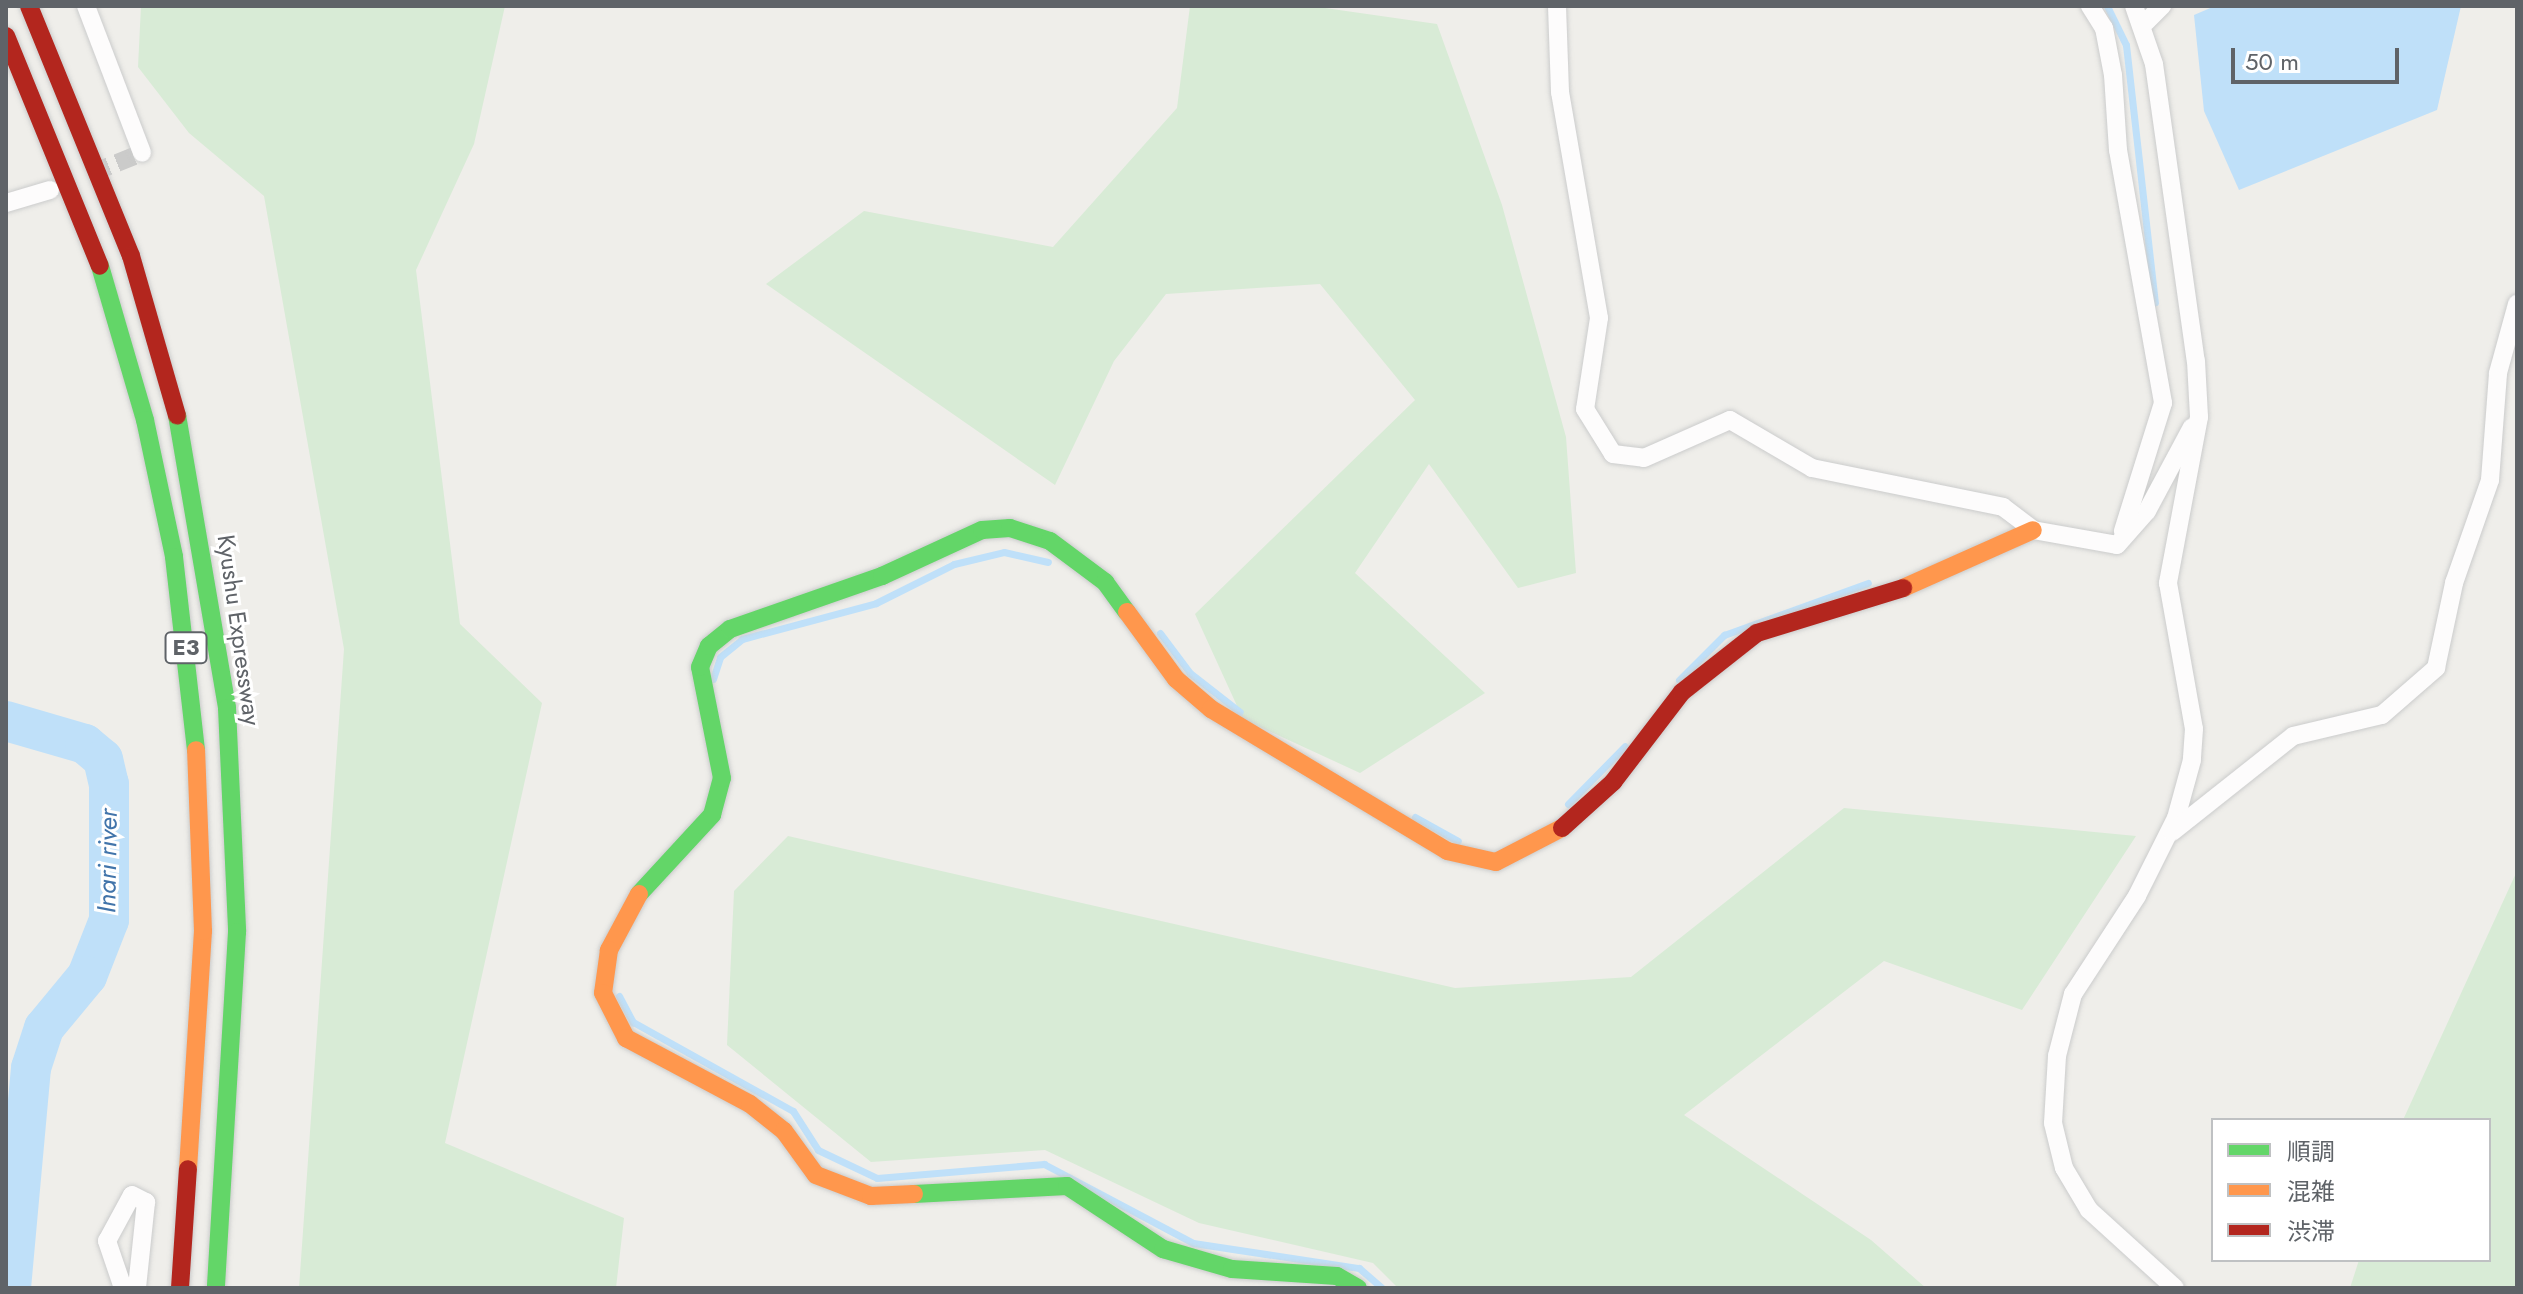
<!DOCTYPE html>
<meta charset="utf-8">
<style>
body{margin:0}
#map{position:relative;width:2523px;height:1294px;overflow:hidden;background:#efeeea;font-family:Jost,"Noto Sans JP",sans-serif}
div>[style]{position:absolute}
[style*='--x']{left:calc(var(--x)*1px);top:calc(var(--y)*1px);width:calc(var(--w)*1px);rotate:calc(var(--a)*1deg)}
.green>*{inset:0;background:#d8ebd6}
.water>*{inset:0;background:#bfe0f9}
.stream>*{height:7px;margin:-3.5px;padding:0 3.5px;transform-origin:3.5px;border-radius:3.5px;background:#bfe0f9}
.river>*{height:40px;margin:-20px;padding:0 20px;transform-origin:20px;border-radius:20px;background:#bfe0f9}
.street-tunnel>*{height:18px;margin-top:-9px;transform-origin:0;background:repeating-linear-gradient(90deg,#cbcbca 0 18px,transparent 0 27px)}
.roads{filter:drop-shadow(0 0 2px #cbcccc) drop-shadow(0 0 2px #cbcccc)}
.street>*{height:18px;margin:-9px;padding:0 9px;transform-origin:9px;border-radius:9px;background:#fdfcfc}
.fast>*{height:18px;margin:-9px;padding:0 9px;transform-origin:9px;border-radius:9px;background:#63d668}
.slow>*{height:18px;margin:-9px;padding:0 9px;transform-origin:9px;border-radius:9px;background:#ff974d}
.jam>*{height:18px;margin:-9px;padding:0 9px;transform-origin:9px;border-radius:9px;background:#b3261e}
span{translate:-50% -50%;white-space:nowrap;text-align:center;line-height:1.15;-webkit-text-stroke:6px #fff;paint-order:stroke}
.shield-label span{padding:2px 6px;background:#fff;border:2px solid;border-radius:6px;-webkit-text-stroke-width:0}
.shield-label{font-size:22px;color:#5f6368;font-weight:700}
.street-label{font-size:24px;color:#5f6368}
.water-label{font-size:26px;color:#4174aa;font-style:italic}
.frame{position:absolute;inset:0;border:8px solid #5f6368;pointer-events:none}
.legend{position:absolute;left:2211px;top:1118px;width:280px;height:144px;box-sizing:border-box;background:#fff;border:2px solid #bfc1c3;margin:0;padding:10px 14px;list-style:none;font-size:24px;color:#5f6368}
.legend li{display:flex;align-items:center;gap:16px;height:40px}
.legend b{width:40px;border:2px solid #bfc1c3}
.scale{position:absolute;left:2231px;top:48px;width:168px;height:36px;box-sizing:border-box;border:4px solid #5f6368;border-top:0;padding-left:10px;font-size:24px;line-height:28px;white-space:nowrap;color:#5f6368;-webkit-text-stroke:6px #fff;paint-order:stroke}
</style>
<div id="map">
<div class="green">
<div style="clip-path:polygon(141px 6px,505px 6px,474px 144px,416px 270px,460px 624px,542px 703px,445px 1143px,624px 1218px,616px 1288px,299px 1288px,344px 649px,264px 196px,189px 133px,138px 67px)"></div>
<div style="clip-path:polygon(1190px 6px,1311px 6px,1437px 24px,1502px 205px,1566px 437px,1576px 573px,1518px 588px,1429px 464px,1355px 573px,1485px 693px,1360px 773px,1243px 719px,1195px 614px,1415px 400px,1320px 284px,1166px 294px,1114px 361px,1055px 485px,766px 284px,864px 211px,1053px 247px,1177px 108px)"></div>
<div style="clip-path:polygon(1844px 808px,2136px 836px,2022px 1010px,1884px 961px,1684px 1115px,1871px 1240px,1926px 1288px,1398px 1288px,1373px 1263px,1199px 1223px,1045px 1150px,871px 1162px,727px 1045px,734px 891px,788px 836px,1455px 988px,1631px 977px)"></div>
<div style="clip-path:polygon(2517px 871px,2517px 1288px,2350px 1288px,2359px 1260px,2489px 1260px,2489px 1120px,2403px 1120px)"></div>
</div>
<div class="water">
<div style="clip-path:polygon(2215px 6px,2461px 6px,2437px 110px,2239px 190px,2204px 111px,2194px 15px)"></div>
</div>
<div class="stream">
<div style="--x:2107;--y:6;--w:43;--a:64"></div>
<div style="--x:2126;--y:45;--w:259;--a:83.6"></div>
<div style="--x:1160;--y:633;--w:50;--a:53.1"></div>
<div style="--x:1190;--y:673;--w:63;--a:38"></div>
<div style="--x:713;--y:679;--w:23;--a:-72"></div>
<div style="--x:720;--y:657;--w:28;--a:-39"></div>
<div style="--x:742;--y:639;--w:139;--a:-15"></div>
<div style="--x:876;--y:603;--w:87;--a:-26.6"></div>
<div style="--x:954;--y:564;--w:51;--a:-13.5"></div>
<div style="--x:1004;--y:552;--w:45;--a:12.8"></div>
<div style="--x:1679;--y:680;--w:64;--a:-45"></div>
<div style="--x:1724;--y:635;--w:153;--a:-19.9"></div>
<div style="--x:1568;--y:804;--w:81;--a:-45.5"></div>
<div style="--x:1415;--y:817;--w:49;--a:29.2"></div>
<div style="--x:619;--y:996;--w:30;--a:62"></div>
<div style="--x:633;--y:1022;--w:183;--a:29.1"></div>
<div style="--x:793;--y:1111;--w:46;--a:57.3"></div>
<div style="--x:818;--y:1150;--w:65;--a:25.4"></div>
<div style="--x:877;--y:1178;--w:168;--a:-4.8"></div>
<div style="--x:1044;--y:1164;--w:169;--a:27.9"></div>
<div style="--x:1193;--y:1243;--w:168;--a:8.6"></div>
<div style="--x:1359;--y:1268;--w:30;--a:41"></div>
</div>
<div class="river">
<div style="--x:6;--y:721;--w:82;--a:16.2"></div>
<div style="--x:85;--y:744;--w:23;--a:40"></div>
<div style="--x:103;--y:759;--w:26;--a:77"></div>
<div style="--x:109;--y:784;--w:136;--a:90"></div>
<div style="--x:109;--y:920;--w:60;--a:111.4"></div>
<div style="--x:87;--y:976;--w:67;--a:129.6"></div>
<div style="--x:44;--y:1028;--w:42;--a:108"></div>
<div style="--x:31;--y:1068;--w:221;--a:95.2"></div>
</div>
<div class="street-tunnel">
<div style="--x:92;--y:173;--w:54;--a:-21.8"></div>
</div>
<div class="roads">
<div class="street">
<div style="--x:86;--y:6;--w:157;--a:69.1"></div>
<div style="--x:1557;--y:6;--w:86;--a:88"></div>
<div style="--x:1560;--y:92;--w:229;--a:80.2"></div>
<div style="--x:1599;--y:318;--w:92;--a:98.7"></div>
<div style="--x:1585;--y:409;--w:53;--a:58.1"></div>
<div style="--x:1613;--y:454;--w:31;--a:7"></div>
<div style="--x:1644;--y:458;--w:94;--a:-23.8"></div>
<div style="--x:1730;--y:420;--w:95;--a:30.3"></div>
<div style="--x:1812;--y:468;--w:195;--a:11.5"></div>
<div style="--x:2003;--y:507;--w:38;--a:37"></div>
<div style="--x:2033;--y:530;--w:85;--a:10.1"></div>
<div style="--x:2117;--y:545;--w:45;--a:-48.6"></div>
<div style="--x:2147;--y:511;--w:95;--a:-61.8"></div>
<div style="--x:2090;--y:6;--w:26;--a:58"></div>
<div style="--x:2104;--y:28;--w:48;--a:79.2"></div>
<div style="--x:2113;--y:75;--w:75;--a:86.2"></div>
<div style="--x:2118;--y:150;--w:257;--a:79.9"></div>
<div style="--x:2163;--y:403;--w:134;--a:107.4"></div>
<div style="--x:2134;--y:6;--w:61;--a:71"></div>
<div style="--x:2154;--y:64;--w:300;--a:82"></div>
<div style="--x:2196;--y:361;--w:56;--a:86.9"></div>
<div style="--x:2199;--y:417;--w:169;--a:100.6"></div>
<div style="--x:2168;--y:583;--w:148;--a:79.9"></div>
<div style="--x:2194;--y:729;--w:31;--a:94"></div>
<div style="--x:2192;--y:760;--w:60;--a:105.4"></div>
<div style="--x:2176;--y:818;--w:87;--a:116.6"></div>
<div style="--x:2137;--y:896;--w:117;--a:123.1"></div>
<div style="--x:2073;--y:994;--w:64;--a:104.5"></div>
<div style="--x:2057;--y:1056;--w:67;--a:93.4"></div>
<div style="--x:2053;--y:1123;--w:46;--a:76.3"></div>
<div style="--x:2064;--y:1168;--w:49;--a:59.2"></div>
<div style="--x:2089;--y:1210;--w:116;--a:42.2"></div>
<div style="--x:2146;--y:22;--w:23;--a:-45"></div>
<div style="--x:6;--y:203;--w:46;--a:-16.5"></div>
<div style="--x:2172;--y:832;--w:154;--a:-38.4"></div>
<div style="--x:2293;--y:736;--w:91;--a:-13.3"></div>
<div style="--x:2382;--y:715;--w:72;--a:-41"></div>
<div style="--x:2436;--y:668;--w:87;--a:-78"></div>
<div style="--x:2454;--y:583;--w:109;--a:-70.7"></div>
<div style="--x:2490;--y:480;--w:107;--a:-85.7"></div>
<div style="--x:2498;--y:373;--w:72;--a:-74.6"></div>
<div style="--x:123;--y:1288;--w:50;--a:-108.8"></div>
<div style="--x:107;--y:1241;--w:52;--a:-61.5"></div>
<div style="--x:132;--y:1195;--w:16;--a:27"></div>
<div style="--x:146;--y:1202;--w:86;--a:96"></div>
</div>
<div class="fast">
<div style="--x:100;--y:266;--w:160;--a:73.7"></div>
<div style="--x:145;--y:420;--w:140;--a:78"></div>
<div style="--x:174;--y:557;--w:194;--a:83.5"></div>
<div style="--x:177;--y:415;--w:297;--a:80.3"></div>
<div style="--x:227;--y:708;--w:224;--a:87.4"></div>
<div style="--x:237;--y:932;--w:357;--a:93.4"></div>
<div style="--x:639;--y:894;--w:108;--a:-47.3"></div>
<div style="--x:712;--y:815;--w:38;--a:-75"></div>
<div style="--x:722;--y:778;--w:113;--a:-101.2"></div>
<div style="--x:700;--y:667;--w:23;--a:-67"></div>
<div style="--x:709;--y:646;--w:27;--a:-39"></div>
<div style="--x:730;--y:629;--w:161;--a:-19.2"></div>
<div style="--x:882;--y:576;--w:110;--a:-24.7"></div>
<div style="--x:982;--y:530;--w:28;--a:-4"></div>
<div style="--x:1010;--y:528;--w:42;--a:18"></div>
<div style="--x:1050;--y:541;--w:69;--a:36.7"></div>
<div style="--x:1105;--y:582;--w:37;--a:54"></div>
<div style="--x:914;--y:1194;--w:153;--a:-3"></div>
<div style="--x:1067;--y:1186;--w:115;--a:33.3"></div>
<div style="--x:1163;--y:1249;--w:72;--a:16.2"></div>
<div style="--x:1232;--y:1269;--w:105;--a:3.8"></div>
<div style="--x:1337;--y:1276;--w:24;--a:30"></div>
</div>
<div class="slow">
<div style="--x:1903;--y:588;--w:142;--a:-24"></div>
<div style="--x:1127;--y:612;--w:83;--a:53.8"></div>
<div style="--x:1176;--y:679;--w:46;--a:40.6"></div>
<div style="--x:1211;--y:709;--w:275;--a:31"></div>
<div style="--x:1447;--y:851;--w:50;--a:12.7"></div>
<div style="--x:1496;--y:862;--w:74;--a:-27.3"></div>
<div style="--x:639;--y:894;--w:64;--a:118.2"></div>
<div style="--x:609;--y:950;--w:43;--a:97.9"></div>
<div style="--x:603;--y:993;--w:51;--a:62.9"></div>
<div style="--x:626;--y:1038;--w:140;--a:28"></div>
<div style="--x:750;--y:1104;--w:43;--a:38.5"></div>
<div style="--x:784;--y:1131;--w:54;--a:54"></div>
<div style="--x:816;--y:1175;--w:59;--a:20.9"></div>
<div style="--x:871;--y:1196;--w:43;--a:-2.7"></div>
<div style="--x:188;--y:1169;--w:238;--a:-86.4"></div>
<div style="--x:203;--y:931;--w:181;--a:-92.2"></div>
</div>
<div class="jam">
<div style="--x:29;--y:6;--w:270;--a:67.8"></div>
<div style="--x:131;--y:256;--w:166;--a:73.9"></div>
<div style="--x:6;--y:36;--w:248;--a:67.8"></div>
<div style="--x:1562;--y:828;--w:69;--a:-42"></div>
<div style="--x:1613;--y:782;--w:113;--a:-52.5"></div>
<div style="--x:1682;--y:692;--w:95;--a:-38.2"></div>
<div style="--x:1757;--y:633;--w:153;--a:-17.1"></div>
<div style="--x:180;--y:1288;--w:119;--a:-86.2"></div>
</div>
</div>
<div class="shield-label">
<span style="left:186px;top:648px">E3</span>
</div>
<div class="street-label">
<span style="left:239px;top:630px;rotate:82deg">Kyushu Expressway</span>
</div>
<div class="water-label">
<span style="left:108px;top:861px;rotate:-89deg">Inari river</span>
</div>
<div class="frame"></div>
<ul class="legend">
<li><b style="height:10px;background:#63d668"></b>順調</li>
<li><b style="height:10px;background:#ff974d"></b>混雑</li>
<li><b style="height:10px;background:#b3261e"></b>渋滞</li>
</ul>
<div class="scale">50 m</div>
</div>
